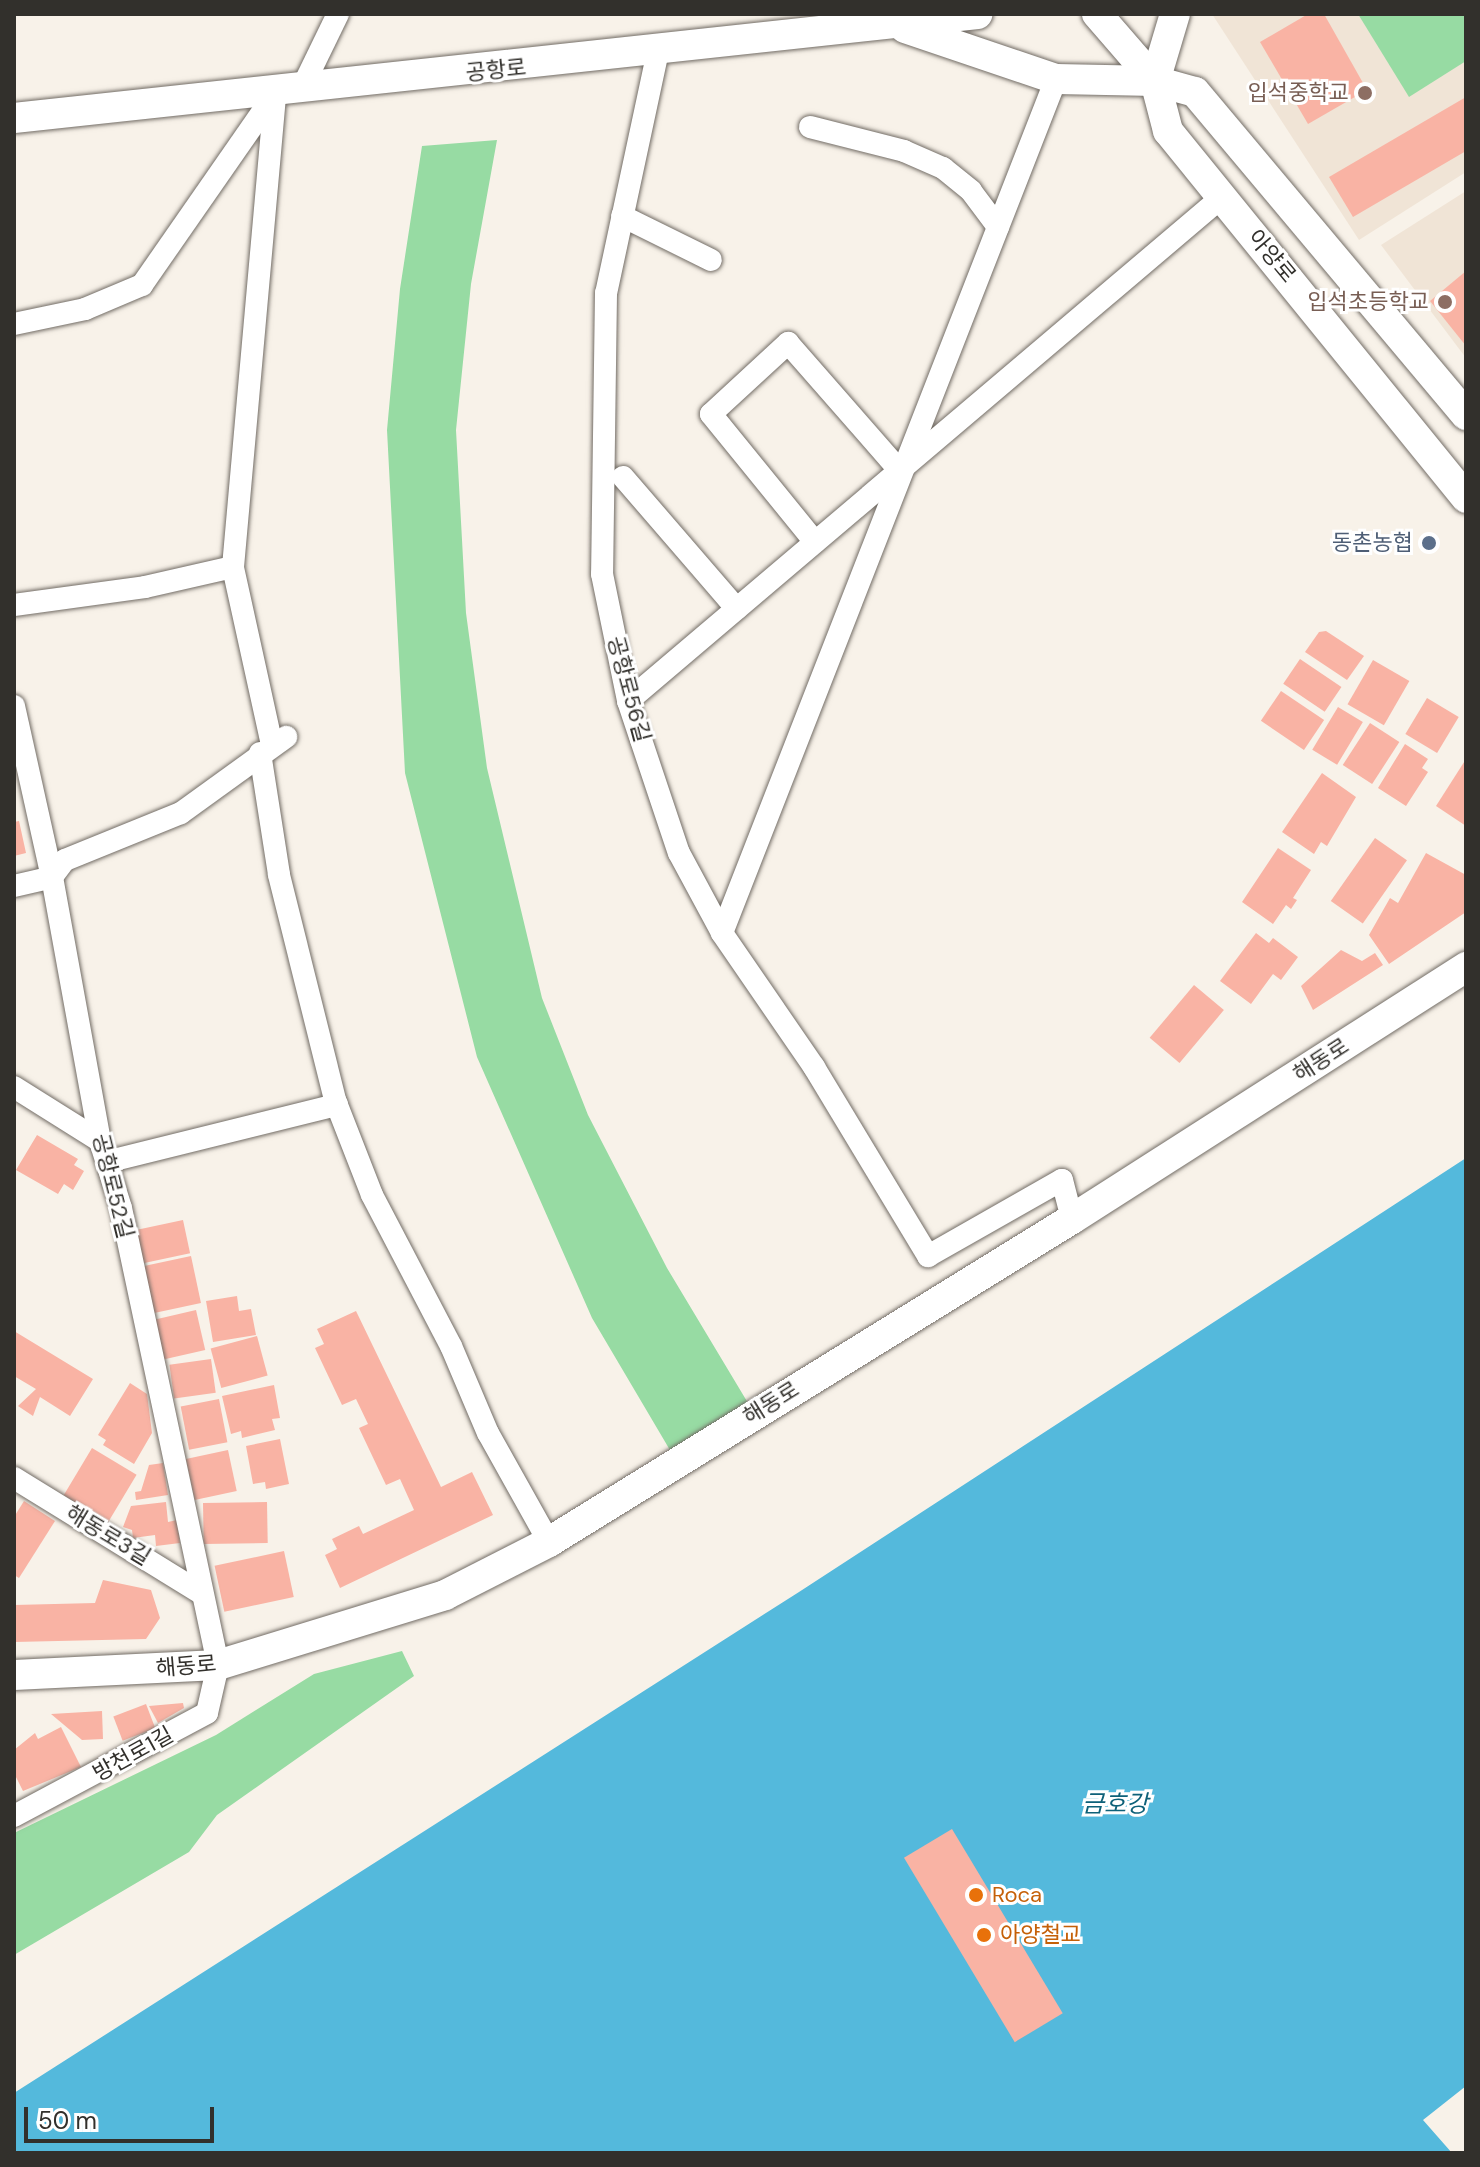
<!DOCTYPE html>
<meta charset="utf-8">
<style>
body{margin:0}
#map{position:relative;width:1480px;height:2167px;overflow:hidden;background:#f8f2e9;font-family:"DM Sans","Noto Sans KR",sans-serif}
div>[style]{position:absolute}
[style*='--x']{left:calc(var(--x)*1px);top:calc(var(--y)*1px);width:calc(var(--w)*1px);rotate:calc(var(--a)*1deg)}
.built>*{inset:0;background:#f0e4d6}
.green>*{inset:0;background:#97dba3}
.water>*{inset:0;background:#54b9dc}
.building>*{inset:0;background:#f9b3a4;transform-origin:0 0}
.roads{filter:drop-shadow(0 0 2px #726c65) drop-shadow(0 0 2px #726c65)}
.street>*{height:22px;margin:-11px;padding:0 11px;transform-origin:11px;border-radius:11px;background:#fff}
.secondary>*{height:30px;margin:-15px;padding:0 15px;transform-origin:15px;border-radius:15px;background:#fff}
.dots>*{width:22px;height:22px;translate:-50% -50%;box-sizing:border-box;border:4px solid #fff;border-radius:50%}
span{translate:-50% -50%;white-space:nowrap;text-align:center;line-height:1.15;-webkit-text-stroke:6px #fff;paint-order:stroke}
.street-label{font-size:22px;color:#32302c}
.education-label{font-size:22px;color:#785e54}
.right{translate:-100% -50%;text-align:right}
.service-label{font-size:22px;color:#4e5e75}
.food-label{font-size:22px;color:#c56008}
.left{translate:0 -50%;text-align:left}
.water-label{font-size:24px;color:#0e6179;font-style:italic}
.frame{position:absolute;inset:0;border:16px solid #32302c;pointer-events:none}
.scale{position:absolute;left:24px;top:2107px;width:190px;height:36px;box-sizing:border-box;border:4px solid #32302c;border-top:0;padding-left:10px;font-size:24px;line-height:28px;white-space:nowrap;color:#32302c;-webkit-text-stroke:6px #fff;paint-order:stroke}
</style>
<div id="map">
<div class="built">
<div style="clip-path:polygon(1212px 14px,1466px 14px,1466px 172px,1359px 240px)"></div>
<div style="clip-path:polygon(1466px 191px,1466px 358px,1381px 245px)"></div>
</div>
<div class="green">
<div style="clip-path:polygon(1358px 14px,1466px 14px,1466px 61px,1409px 97px)"></div>
<div style="clip-path:polygon(497px 140px,471px 284px,456px 430px,466px 613px,487px 768px,542px 998px,588px 1115px,667px 1268px,754px 1413px,677px 1462px,592px 1318px,477px 1057px,405px 773px,387px 430px,400px 289px,422px 146px)"></div>
<div style="clip-path:polygon(402px 1651px,414px 1676px,217px 1815px,189px 1852px,14px 1955px,14px 1833px,216px 1735px,314px 1674px)"></div>
</div>
<div class="water">
<div style="clip-path:polygon(1466px 1158px,1466px 2086px,1423px 2120px,1452px 2153px,14px 2153px,14px 2093px,799px 1592px)"></div>
</div>
<div class="building">
<div style="clip-path:polygon(1308px 14px,1324px 14px,1367px 90px,1308px 124px,1260px 42px)"></div>
<div style="clip-path:polygon(1466px 97px,1466px 151px,1353px 217px,1329px 177px)"></div>
<div style="clip-path:polygon(1466px 271px,1466px 346px,1430px 301px)"></div>
<div style="clip-path:polygon(1326px 631px,1364px 656px,1347px 680px,1305px 652px,1319px 632px)"></div>
<div style="left:1300px;top:659px;width:50px;height:30px;rotate:34deg"></div>
<div style="left:1373px;top:660px;width:42px;height:51px;rotate:30deg"></div>
<div style="left:1281px;top:691px;width:52px;height:36px;rotate:34deg"></div>
<div style="left:1427px;top:698px;width:37px;height:42px;rotate:31deg"></div>
<div style="left:1338px;top:707px;width:29px;height:50px;rotate:31deg"></div>
<div style="left:1370px;top:723px;width:35px;height:50px;rotate:33deg"></div>
<div style="clip-path:polygon(1405px 744px,1428px 759px,1422px 768px,1428px 772px,1406px 806px,1378px 788px)"></div>
<div style="clip-path:polygon(1466px 759px,1466px 826px,1436px 806px)"></div>
<div style="clip-path:polygon(1322px 773px,1356px 797px,1327px 846px,1321px 842px,1314px 854px,1282px 832px)"></div>
<div style="clip-path:polygon(19px 821px,26px 853px,14px 856px,14px 822px)"></div>
<div style="left:1375px;top:838px;width:39px;height:77px;rotate:35deg"></div>
<div style="clip-path:polygon(1278px 848px,1311px 870px,1293px 898px,1297px 900px,1291px 909px,1286px 905px,1273px 924px,1242px 902px)"></div>
<div style="clip-path:polygon(1426px 853px,1466px 875px,1466px 912px,1389px 964px,1369px 935px,1390px 898px,1398px 903px)"></div>
<div style="clip-path:polygon(1256px 933px,1269px 943px,1273px 938px,1298px 957px,1281px 980px,1273px 974px,1251px 1004px,1220px 981px)"></div>
<div style="clip-path:polygon(1341px 950px,1362px 961px,1375px 953px,1383px 965px,1313px 1010px,1301px 986px)"></div>
<div style="left:1194px;top:985px;width:39px;height:69px;rotate:40deg"></div>
<div style="clip-path:polygon(37px 1135px,78px 1159px,74px 1165px,84px 1171px,73px 1190px,64px 1184px,58px 1194px,16px 1170px)"></div>
<div style="left:183px;top:1220px;width:34px;height:48px;rotate:78deg"></div>
<div style="left:191px;top:1256px;width:48px;height:49px;rotate:78deg"></div>
<div style="clip-path:polygon(237px 1296px,239px 1311px,251px 1309px,256px 1335px,213px 1342px,206px 1301px)"></div>
<div style="left:196px;top:1310px;width:41px;height:44px;rotate:77deg"></div>
<div style="clip-path:polygon(356px 1311px,441px 1487px,472px 1472px,493px 1515px,340px 1588px,325px 1555px,337px 1549px,332px 1539px,359px 1526px,363px 1534px,414px 1510px,400px 1479px,386px 1485px,359px 1428px,368px 1424px,356px 1399px,342px 1405px,315px 1348px,324px 1344px,317px 1329px)"></div>
<div style="clip-path:polygon(14px 1331px,93px 1379px,70px 1416px,40px 1397px,33px 1416px,18px 1406px,36px 1389px,14px 1376px)"></div>
<div style="left:257px;top:1336px;width:41px;height:48px;rotate:75deg"></div>
<div style="left:211px;top:1359px;width:34px;height:42px;rotate:82deg"></div>
<div style="clip-path:polygon(130px 1383px,147px 1394px,152px 1433px,134px 1464px,103px 1445px,106px 1440px,98px 1435px)"></div>
<div style="clip-path:polygon(274px 1385px,280px 1418px,272px 1419px,275px 1430px,242px 1438px,241px 1431px,231px 1434px,222px 1396px)"></div>
<div style="left:219px;top:1399px;width:44px;height:39px;rotate:79deg"></div>
<div style="clip-path:polygon(280px 1439px,289px 1484px,266px 1489px,265px 1482px,253px 1484px,246px 1446px)"></div>
<div style="left:92px;top:1448px;width:52px;height:55px;rotate:31deg"></div>
<div style="left:228px;top:1450px;width:42px;height:43px;rotate:78deg"></div>
<div style="clip-path:polygon(163px 1463px,168px 1495px,136px 1500px,135px 1492px,141px 1491px,149px 1465px)"></div>
<div style="clip-path:polygon(24px 1501px,55px 1521px,19px 1578px,14px 1575px,14px 1517px)"></div>
<div style="clip-path:polygon(166px 1502px,168px 1522px,177px 1520px,180px 1543px,156px 1546px,155px 1535px,133px 1538px,132px 1530px,123px 1527px,131px 1506px)"></div>
<div style="left:267px;top:1502px;width:41px;height:64px;rotate:89deg"></div>
<div style="left:284px;top:1551px;width:47px;height:71px;rotate:78deg"></div>
<div style="clip-path:polygon(103px 1580px,151px 1590px,160px 1618px,146px 1639px,14px 1642px,14px 1605px,95px 1603px)"></div>
<div style="clip-path:polygon(183px 1703px,184px 1708px,158px 1723px,149px 1706px)"></div>
<div style="left:146px;top:1704px;width:26px;height:35px;rotate:69deg"></div>
<div style="clip-path:polygon(102px 1711px,103px 1739px,82px 1740px,51px 1714px)"></div>
<div style="clip-path:polygon(61px 1727px,81px 1767px,23px 1791px,14px 1773px,14px 1750px,35px 1733px,38px 1739px)"></div>
<div style="left:952px;top:1829px;width:215px;height:56px;rotate:59deg"></div>
</div>
<div class="roads">
<div class="street">
<div style="--x:658;--y:51;--w:248;--a:102.1"></div>
<div style="--x:606;--y:293;--w:281;--a:90.8"></div>
<div style="--x:602;--y:574;--w:130;--a:78.4"></div>
<div style="--x:628;--y:701;--w:160;--a:71.5"></div>
<div style="--x:679;--y:853;--w:91;--a:61.7"></div>
<div style="--x:722;--y:933;--w:163;--a:55.5"></div>
<div style="--x:814;--y:1067;--w:221;--a:58.9"></div>
<div style="--x:928;--y:1256;--w:154;--a:-29.6"></div>
<div style="--x:1062;--y:1180;--w:40;--a:75.6"></div>
<div style="--x:302;--y:88;--w:82;--a:-64.1"></div>
<div style="--x:810;--y:127;--w:97;--a:14.3"></div>
<div style="--x:904;--y:151;--w:43;--a:23.6"></div>
<div style="--x:943;--y:168;--w:36;--a:39"></div>
<div style="--x:971;--y:191;--w:45;--a:53.1"></div>
<div style="--x:622;--y:216;--w:99;--a:26.3"></div>
<div style="--x:14;--y:324;--w:73;--a:-11.9"></div>
<div style="--x:85;--y:309;--w:62;--a:-22.8"></div>
<div style="--x:142;--y:285;--w:231;--a:-55.2"></div>
<div style="--x:623;--y:477;--w:174;--a:49.2"></div>
<div style="--x:815;--y:542;--w:165;--a:-129.1"></div>
<div style="--x:711;--y:414;--w:105;--a:-42.7"></div>
<div style="--x:788;--y:343;--w:171;--a:48.8"></div>
<div style="--x:14;--y:605;--w:132;--a:-7.8"></div>
<div style="--x:145;--y:587;--w:90;--a:-12.8"></div>
<div style="--x:628;--y:701;--w:780;--a:-40.32"></div>
<div style="--x:14;--y:706;--w:175;--a:77.5"></div>
<div style="--x:52;--y:877;--w:268;--a:79.7"></div>
<div style="--x:100;--y:1141;--w:70;--a:72.6"></div>
<div style="--x:121;--y:1208;--w:467;--a:78"></div>
<div style="--x:218;--y:1665;--w:49;--a:102.9"></div>
<div style="--x:207;--y:1713;--w:219;--a:151.9"></div>
<div style="--x:272;--y:745;--w:182;--a:-102.4"></div>
<div style="--x:233;--y:567;--w:475;--a:-84.9"></div>
<div style="--x:260;--y:753;--w:123;--a:81.1"></div>
<div style="--x:279;--y:875;--w:232;--a:76"></div>
<div style="--x:335;--y:1100;--w:102;--a:68.7"></div>
<div style="--x:372;--y:1195;--w:170;--a:62.4"></div>
<div style="--x:451;--y:1346;--w:95;--a:67"></div>
<div style="--x:488;--y:1433;--w:125;--a:60.8"></div>
<div style="--x:14;--y:886;--w:39;--a:-13"></div>
<div style="--x:52;--y:877;--w:21;--a:-53"></div>
<div style="--x:65;--y:860;--w:125;--a:-22.1"></div>
<div style="--x:181;--y:813;--w:130;--a:-35.9"></div>
<div style="--x:722;--y:933;--w:917;--a:-68.64"></div>
<div style="--x:14;--y:1087;--w:102;--a:32.1"></div>
<div style="--x:110;--y:1161;--w:234;--a:-13.9"></div>
<div style="--x:14;--y:1478;--w:220;--a:31.6"></div>
</div>
<div class="secondary">
<div style="--x:1097;--y:14;--w:89;--a:49.1"></div>
<div style="--x:1155;--y:81;--w:52;--a:75.4"></div>
<div style="--x:1168;--y:131;--w:473;--a:50.9"></div>
<div style="--x:905;--y:28;--w:159;--a:18.7"></div>
<div style="--x:1056;--y:79;--w:99;--a:1.2"></div>
<div style="--x:1155;--y:81;--w:41;--a:15.4"></div>
<div style="--x:1195;--y:92;--w:422;--a:50"></div>
<div style="--x:1155;--y:81;--w:70;--a:-73.4"></div>
<div style="--x:14;--y:118;--w:969;--a:-6.16"></div>
<div style="--x:14;--y:1675;--w:204;--a:-2.8"></div>
<div style="--x:218;--y:1665;--w:238;--a:-17.1"></div>
<div style="--x:445;--y:1595;--w:117;--a:-27"></div>
<div style="--x:549;--y:1542;--w:615;--a:-31.7"></div>
<div style="--x:1072;--y:1219;--w:468;--a:-32.6"></div>
</div>
</div>
<div class="dots">
<div style="left:1365px;top:93px;background:#8d6e63"></div>
<div style="left:1445px;top:302px;background:#8d6e63"></div>
<div style="left:1429px;top:543px;background:#5c6f8a"></div>
<div style="left:976px;top:1895px;background:#e8710a"></div>
<div style="left:984px;top:1935px;background:#e8710a"></div>
</div>
<div class="street-label">
<span style="left:496px;top:70px;rotate:-6deg">공항로</span>
<span style="left:1272px;top:256px;rotate:50deg">아양로</span>
<span style="left:629px;top:689px;rotate:75deg">공항로56길</span>
<span style="left:1321px;top:1060px;rotate:-33deg">해동로</span>
<span style="left:113px;top:1186px;rotate:76deg">공항로52길</span>
<span style="left:771px;top:1403px;rotate:-32deg">해동로</span>
<span style="left:108px;top:1535px;rotate:31deg">해동로3길</span>
<span style="left:186px;top:1666px;rotate:-5deg">해동로</span>
<span style="left:133px;top:1754px;rotate:-29deg">방천로1길</span>
</div>
<div class="education-label">
<span class="right" style="left:1349px;top:93px">입석중학교</span>
<span class="right" style="left:1429px;top:302px">입석초등학교</span>
</div>
<div class="service-label">
<span class="right" style="left:1413px;top:543px">동촌농협</span>
</div>
<div class="food-label">
<span class="left" style="left:992px;top:1895px">Roca</span>
<span class="left" style="left:1000px;top:1935px">아양철교</span>
</div>
<div class="water-label">
<span style="left:1115px;top:1804px">금호강</span>
</div>
<div class="frame"></div>
<div class="scale">50 m</div>
</div>
